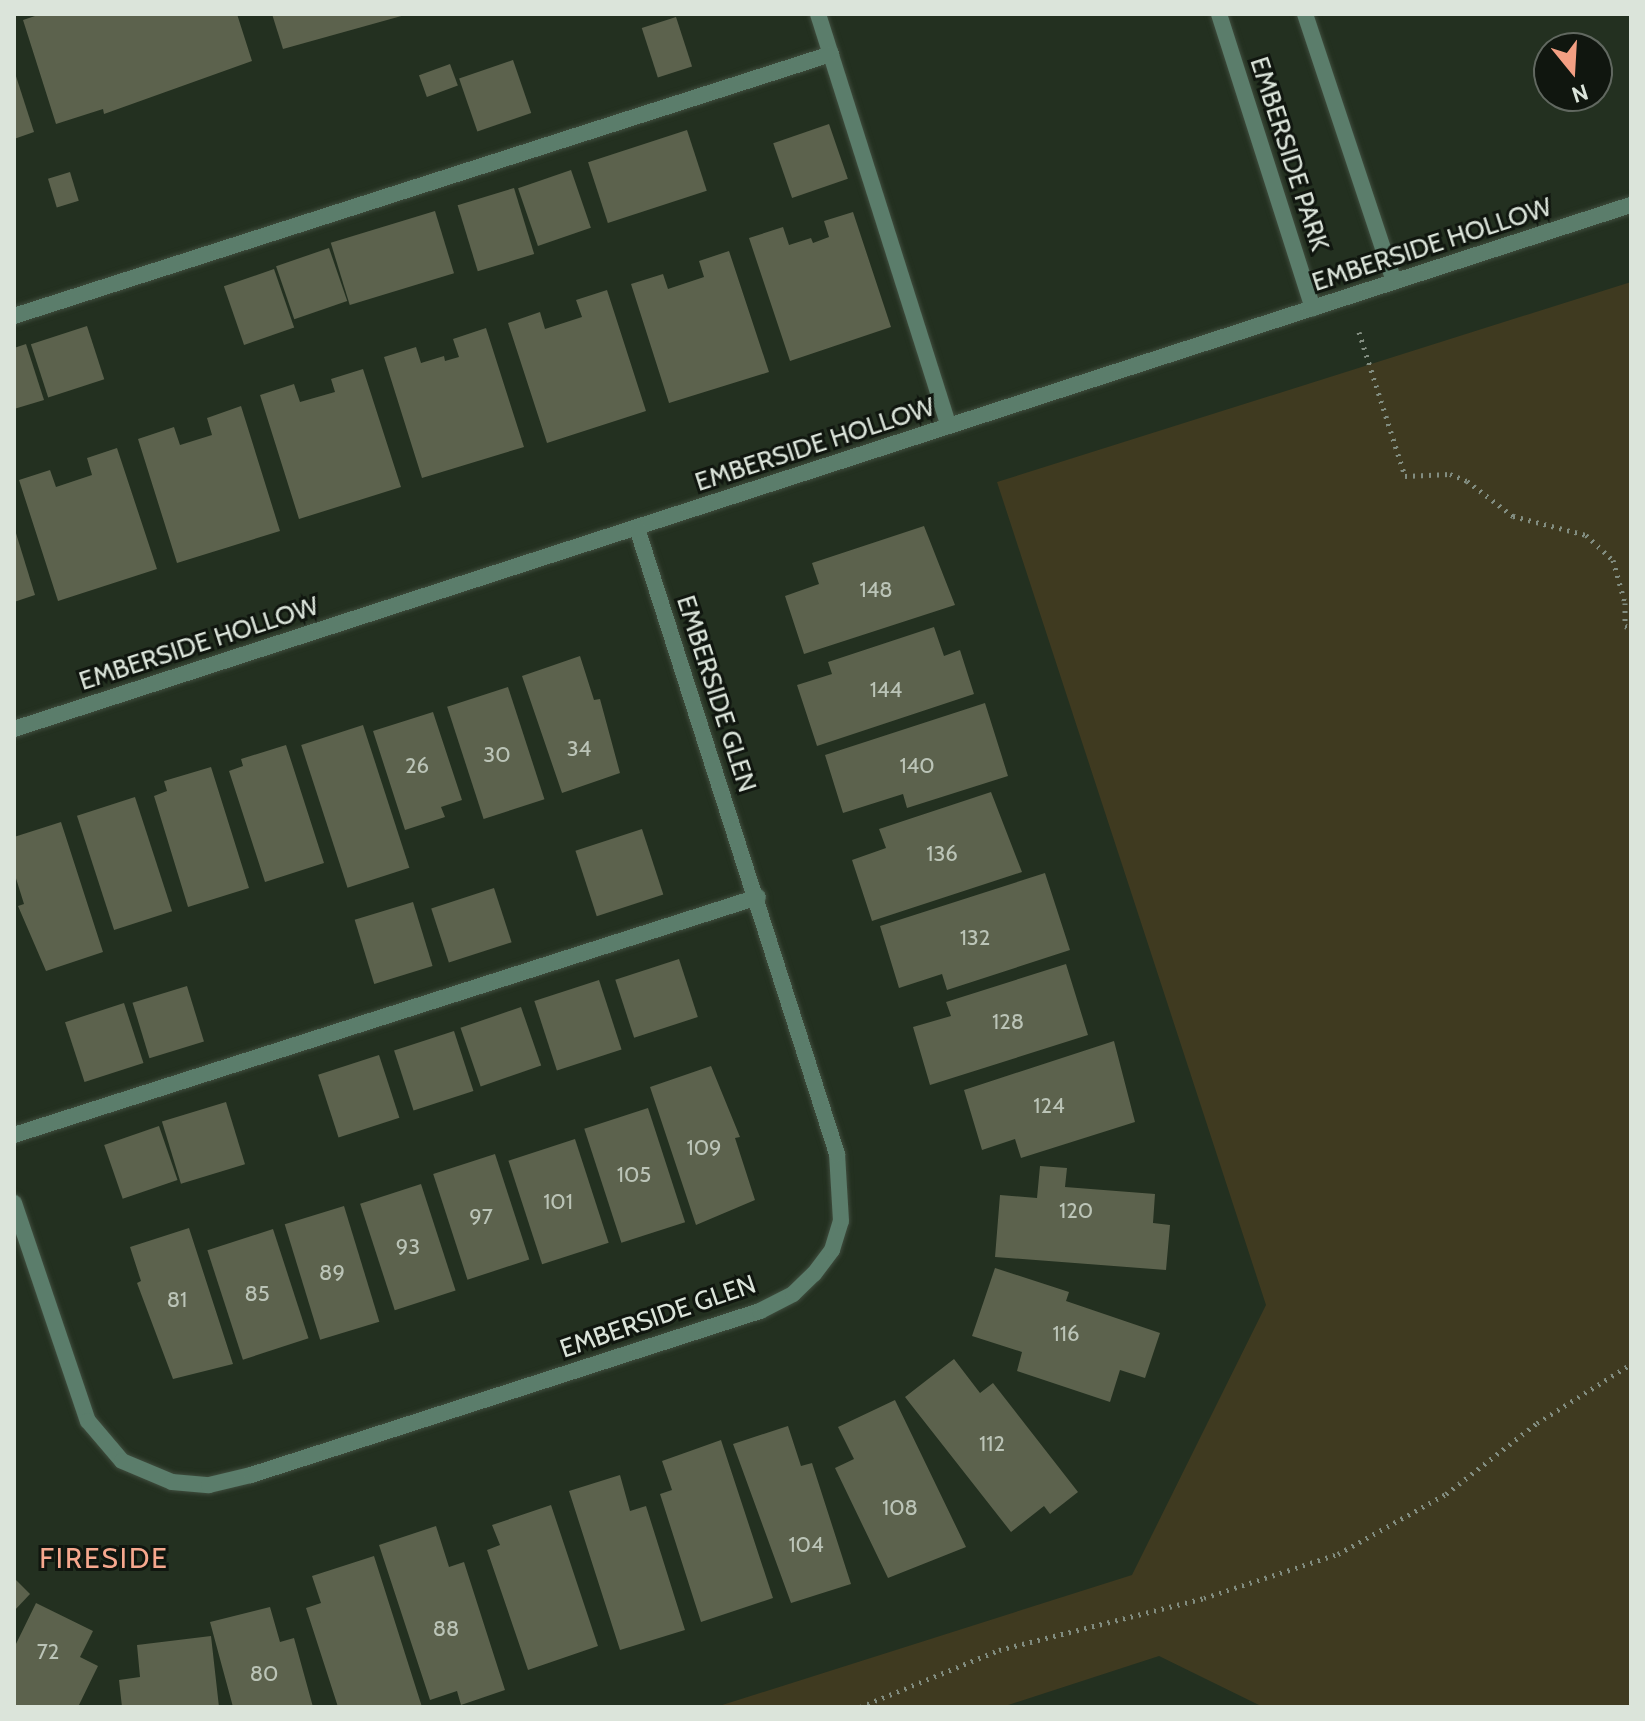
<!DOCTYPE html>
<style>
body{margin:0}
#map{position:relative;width:1645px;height:1721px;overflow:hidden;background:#233020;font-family:Cabin,sans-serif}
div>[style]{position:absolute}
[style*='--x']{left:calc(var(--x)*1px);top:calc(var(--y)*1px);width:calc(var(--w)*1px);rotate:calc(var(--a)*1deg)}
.green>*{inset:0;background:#3f3a20}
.building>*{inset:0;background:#5c624d;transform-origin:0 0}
.path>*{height:5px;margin-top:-2.5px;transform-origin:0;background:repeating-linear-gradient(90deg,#828d80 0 2px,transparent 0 8px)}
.roads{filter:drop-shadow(0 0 2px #404d3e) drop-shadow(0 0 2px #404d3e)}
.lane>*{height:16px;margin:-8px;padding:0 8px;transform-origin:8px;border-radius:8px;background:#5b7d6b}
.street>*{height:16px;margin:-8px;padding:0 8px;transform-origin:8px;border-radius:8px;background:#5b7d6b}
span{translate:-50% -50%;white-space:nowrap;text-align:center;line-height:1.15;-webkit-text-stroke:6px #10160f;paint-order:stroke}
.number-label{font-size:22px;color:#bbc4b7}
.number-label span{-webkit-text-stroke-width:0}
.street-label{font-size:26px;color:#dbe4da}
.neighbourhood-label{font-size:28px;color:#f6a88e;letter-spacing:2px}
.frame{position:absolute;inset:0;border:16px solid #dbe4da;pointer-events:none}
.north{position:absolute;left:1533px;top:32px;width:80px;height:80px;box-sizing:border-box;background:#10160f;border:2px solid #616860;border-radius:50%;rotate:162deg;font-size:22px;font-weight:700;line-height:32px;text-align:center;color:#dbe4da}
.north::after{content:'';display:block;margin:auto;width:28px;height:36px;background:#f39f83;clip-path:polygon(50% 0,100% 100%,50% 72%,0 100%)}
</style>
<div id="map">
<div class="green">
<div style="clip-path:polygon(1631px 282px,1631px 1707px,1263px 1707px,1159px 1656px,1002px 1707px,716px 1707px,1132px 1575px,1266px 1305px,997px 482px)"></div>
</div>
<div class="building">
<div style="clip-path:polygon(41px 14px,237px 14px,252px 61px,104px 114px,103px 109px,56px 124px,23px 20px)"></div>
<div style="clip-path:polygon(272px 14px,405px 14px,405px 15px,283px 49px)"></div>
<div style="left:676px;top:17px;width:52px;height:36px;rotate:72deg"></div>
<div style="left:513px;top:60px;width:56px;height:57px;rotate:71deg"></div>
<div style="left:450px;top:64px;width:23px;height:33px;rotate:70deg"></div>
<div style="clip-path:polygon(14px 70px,34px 132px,14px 139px)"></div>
<div style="left:829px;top:124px;width:58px;height:59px;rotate:71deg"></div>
<div style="left:687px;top:130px;width:64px;height:104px;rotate:72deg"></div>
<div style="left:571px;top:170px;width:61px;height:56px;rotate:71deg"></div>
<div style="left:70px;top:172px;width:30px;height:23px;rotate:73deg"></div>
<div style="left:514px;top:188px;width:69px;height:59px;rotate:73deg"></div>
<div style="left:435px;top:211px;width:65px;height:109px;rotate:73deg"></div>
<div style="clip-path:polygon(853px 212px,891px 327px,790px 361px,749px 238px,783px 227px,789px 245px,811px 238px,813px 243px,829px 237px,824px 221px)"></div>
<div style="left:329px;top:248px;width:56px;height:56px;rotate:71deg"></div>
<div style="clip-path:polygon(729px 251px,769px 372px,669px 403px,631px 284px,663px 274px,668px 289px,704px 277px,699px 261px)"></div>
<div style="left:274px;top:269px;width:62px;height:53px;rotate:71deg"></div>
<div style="clip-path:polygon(607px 290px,646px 411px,547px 443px,508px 323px,540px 312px,545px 329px,582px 317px,576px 300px)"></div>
<div style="left:87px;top:326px;width:56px;height:59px;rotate:72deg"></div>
<div style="clip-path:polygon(486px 328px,524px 447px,422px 478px,384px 357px,416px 347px,421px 363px,444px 356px,445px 361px,459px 357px,453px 339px)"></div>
<div style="clip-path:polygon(26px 344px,44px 400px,14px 409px,14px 348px)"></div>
<div style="clip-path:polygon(363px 369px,401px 487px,299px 519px,260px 395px,294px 384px,300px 402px,335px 392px,331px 379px)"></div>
<div style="clip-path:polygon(241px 406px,280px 531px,177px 563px,138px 439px,174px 427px,180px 445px,212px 435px,207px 418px)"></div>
<div style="clip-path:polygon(117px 448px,157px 569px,58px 601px,19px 480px,50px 470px,56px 487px,92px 475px,87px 458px)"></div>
<div style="clip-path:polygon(924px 526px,955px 605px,804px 654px,785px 596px,819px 584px,812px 563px)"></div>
<div style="clip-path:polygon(15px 530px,35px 595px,14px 602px,14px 531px)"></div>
<div style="clip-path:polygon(934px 627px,944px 656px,960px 650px,974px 694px,817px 746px,797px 685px,832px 674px,828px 662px)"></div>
<div style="clip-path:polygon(580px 656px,594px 700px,600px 699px,620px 773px,562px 793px,522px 676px)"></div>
<div style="left:508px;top:687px;width:118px;height:64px;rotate:72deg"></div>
<div style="clip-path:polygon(985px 703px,1008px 776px,907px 808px,903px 794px,843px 813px,825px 755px)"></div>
<div style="clip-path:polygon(433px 712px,462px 800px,441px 807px,445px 817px,405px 830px,373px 731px)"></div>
<div style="left:363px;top:725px;width:150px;height:65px;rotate:72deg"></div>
<div style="clip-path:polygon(286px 745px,324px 863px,265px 882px,229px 771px,243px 766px,241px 759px)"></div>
<div style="clip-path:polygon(211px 767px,249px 888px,188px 907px,154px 796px,167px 791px,164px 781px)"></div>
<div style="clip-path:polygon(991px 792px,1022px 872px,872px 921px,852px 860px,886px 848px,879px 829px)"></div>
<div style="left:135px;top:797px;width:120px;height:61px;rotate:72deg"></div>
<div style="clip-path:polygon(61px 822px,103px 952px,46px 971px,18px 906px,24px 904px,14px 872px,14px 837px)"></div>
<div style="left:642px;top:829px;width:69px;height:70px;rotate:72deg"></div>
<div style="clip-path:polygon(1045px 873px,1070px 950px,947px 990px,942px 974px,899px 988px,880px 926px)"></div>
<div style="left:494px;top:888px;width:57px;height:66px;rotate:72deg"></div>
<div style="left:413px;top:902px;width:67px;height:61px;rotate:73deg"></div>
<div style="left:679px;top:959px;width:61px;height:67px;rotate:72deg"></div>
<div style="clip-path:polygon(1066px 964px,1088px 1035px,930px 1085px,913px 1027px,951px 1016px,946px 1002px)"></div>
<div style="left:599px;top:980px;width:73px;height:68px;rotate:72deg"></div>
<div style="left:187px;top:986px;width:58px;height:57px;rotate:73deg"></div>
<div style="left:124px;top:1003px;width:63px;height:62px;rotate:72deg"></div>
<div style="left:521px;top:1007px;width:62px;height:64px;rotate:71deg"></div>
<div style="left:454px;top:1031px;width:63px;height:63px;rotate:72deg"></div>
<div style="clip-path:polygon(1114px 1041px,1135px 1122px,1021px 1158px,1015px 1139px,982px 1150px,964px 1090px)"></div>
<div style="left:379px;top:1055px;width:66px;height:64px;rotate:72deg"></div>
<div style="clip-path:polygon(711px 1066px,740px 1137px,735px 1138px,755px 1200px,696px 1225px,650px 1087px)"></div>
<div style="left:226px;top:1102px;width:65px;height:67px;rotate:73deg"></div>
<div style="left:648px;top:1108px;width:120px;height:67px;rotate:72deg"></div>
<div style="left:159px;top:1126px;width:57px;height:58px;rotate:71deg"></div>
<div style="left:575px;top:1139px;width:109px;height:70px;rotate:72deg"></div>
<div style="left:495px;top:1154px;width:111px;height:65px;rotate:72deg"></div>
<div style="clip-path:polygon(1040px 1166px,1067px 1168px,1065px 1187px,1155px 1194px,1153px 1223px,1170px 1225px,1166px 1270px,995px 1257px,1000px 1195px,1037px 1198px)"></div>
<div style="left:421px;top:1184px;width:112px;height:64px;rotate:72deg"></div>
<div style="left:344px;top:1206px;width:121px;height:62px;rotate:73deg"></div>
<div style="clip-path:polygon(189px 1228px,233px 1364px,173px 1379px,137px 1283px,141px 1281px,130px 1247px)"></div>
<div style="left:273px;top:1229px;width:115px;height:69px;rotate:72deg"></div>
<div style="clip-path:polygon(995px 1268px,1069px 1292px,1066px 1301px,1160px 1333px,1145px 1378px,1120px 1370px,1110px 1402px,1017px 1371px,1022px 1352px,972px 1336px)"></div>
<div style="clip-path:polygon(954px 1359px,980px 1393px,993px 1383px,1078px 1492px,1050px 1514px,1044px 1506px,1011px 1532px,905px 1397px)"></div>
<div style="clip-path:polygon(895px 1400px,966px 1547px,888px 1578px,835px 1468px,854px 1459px,838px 1427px)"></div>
<div style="clip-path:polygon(788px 1426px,801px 1466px,812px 1463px,851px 1584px,791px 1603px,733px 1444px)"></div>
<div style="clip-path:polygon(721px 1440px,773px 1598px,701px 1622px,660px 1494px,672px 1490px,662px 1461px)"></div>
<div style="clip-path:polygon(620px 1475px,630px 1511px,646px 1506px,685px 1630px,620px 1650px,569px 1491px)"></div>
<div style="clip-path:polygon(551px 1505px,598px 1646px,528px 1670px,487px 1550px,500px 1545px,492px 1525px)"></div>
<div style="clip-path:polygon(436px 1526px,449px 1567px,464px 1562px,505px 1690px,461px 1705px,457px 1691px,430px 1700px,379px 1545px)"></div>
<div style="clip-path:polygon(374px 1556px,422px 1707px,338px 1707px,306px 1608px,321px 1603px,312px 1576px)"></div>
<div style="clip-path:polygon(14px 1578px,30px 1594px,14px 1611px)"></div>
<div style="clip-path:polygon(36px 1603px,93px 1631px,80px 1657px,98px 1666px,78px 1707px,14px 1707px,14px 1648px)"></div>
<div style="clip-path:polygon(270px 1607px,280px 1642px,294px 1638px,313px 1707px,233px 1707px,210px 1622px)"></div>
<div style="clip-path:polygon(211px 1636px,219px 1707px,122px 1707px,119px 1680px,140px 1677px,137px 1645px)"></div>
</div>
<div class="path">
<div style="--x:1359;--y:332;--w:151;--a:72.3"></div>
<div style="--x:1405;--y:476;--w:45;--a:-2.5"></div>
<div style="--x:1450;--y:474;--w:18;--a:22"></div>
<div style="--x:1467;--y:481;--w:58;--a:37.3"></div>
<div style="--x:1513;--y:516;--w:75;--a:14.6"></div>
<div style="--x:1586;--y:535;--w:37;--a:43"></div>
<div style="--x:1613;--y:560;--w:45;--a:74.4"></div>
<div style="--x:1625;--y:603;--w:23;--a:90"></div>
<div style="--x:1625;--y:626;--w:6;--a:18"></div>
<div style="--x:860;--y:1707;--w:150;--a:-22.3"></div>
<div style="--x:999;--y:1650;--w:211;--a:-14.2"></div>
<div style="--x:1204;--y:1598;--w:141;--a:-18.2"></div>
<div style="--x:1338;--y:1554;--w:124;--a:-29.1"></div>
<div style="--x:1446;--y:1494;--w:115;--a:-38"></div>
<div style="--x:1537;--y:1423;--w:111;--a:-32.1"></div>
</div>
<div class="roads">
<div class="lane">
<div style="--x:818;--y:14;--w:432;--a:72.4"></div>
<div style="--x:14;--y:316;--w:858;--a:-17.78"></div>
<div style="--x:14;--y:1135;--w:781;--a:-17.74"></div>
</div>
<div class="street">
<div style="--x:1219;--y:14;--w:309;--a:72.3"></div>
<div style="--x:1305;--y:14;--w:282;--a:71.6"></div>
<div style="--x:14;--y:729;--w:1700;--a:-17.96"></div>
<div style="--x:14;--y:1203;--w:230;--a:71.3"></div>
<div style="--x:88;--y:1421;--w:52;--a:49.6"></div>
<div style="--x:122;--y:1461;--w:54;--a:22.8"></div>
<div style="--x:172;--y:1482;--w:37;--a:5"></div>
<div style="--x:209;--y:1485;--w:43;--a:-13.4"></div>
<div style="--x:251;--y:1475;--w:535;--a:-17.86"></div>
<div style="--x:760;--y:1311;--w:37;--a:-27"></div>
<div style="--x:793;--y:1294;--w:29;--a:-44"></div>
<div style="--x:814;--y:1274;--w:30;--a:-53"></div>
<div style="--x:832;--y:1250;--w:30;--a:-73"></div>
<div style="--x:841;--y:1221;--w:67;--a:-93.4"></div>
<div style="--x:837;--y:1154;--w:657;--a:-107.72"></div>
</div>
</div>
<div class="number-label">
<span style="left:876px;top:590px">148</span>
<span style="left:886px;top:690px">144</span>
<span style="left:579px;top:749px">34</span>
<span style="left:497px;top:755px">30</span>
<span style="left:417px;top:766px">26</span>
<span style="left:917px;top:766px">140</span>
<span style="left:942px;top:854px">136</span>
<span style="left:975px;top:938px">132</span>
<span style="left:1008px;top:1022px">128</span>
<span style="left:1049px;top:1106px">124</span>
<span style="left:704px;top:1148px">109</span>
<span style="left:634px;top:1175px">105</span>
<span style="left:558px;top:1202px">101</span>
<span style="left:1076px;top:1211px">120</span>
<span style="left:481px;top:1217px">97</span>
<span style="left:408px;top:1247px">93</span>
<span style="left:332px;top:1273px">89</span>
<span style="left:257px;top:1294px">85</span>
<span style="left:177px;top:1300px">81</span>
<span style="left:1066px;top:1334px">116</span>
<span style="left:992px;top:1444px">112</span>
<span style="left:900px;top:1508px">108</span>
<span style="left:806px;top:1545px">104</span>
<span style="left:446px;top:1629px">88</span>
<span style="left:48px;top:1652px">72</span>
<span style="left:264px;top:1674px">80</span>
</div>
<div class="street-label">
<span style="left:1289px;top:154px;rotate:72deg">EMBERSIDE PARK</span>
<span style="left:1432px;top:245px;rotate:-18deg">EMBERSIDE HOLLOW</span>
<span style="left:815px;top:445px;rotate:-18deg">EMBERSIDE HOLLOW</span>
<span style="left:199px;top:644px;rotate:-18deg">EMBERSIDE HOLLOW</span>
<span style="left:716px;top:694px;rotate:72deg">EMBERSIDE GLEN</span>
<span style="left:658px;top:1317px;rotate:-19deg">EMBERSIDE GLEN</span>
</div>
<div class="neighbourhood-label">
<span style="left:104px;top:1558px">FIRESIDE</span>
</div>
<div class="frame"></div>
<div class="north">N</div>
</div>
